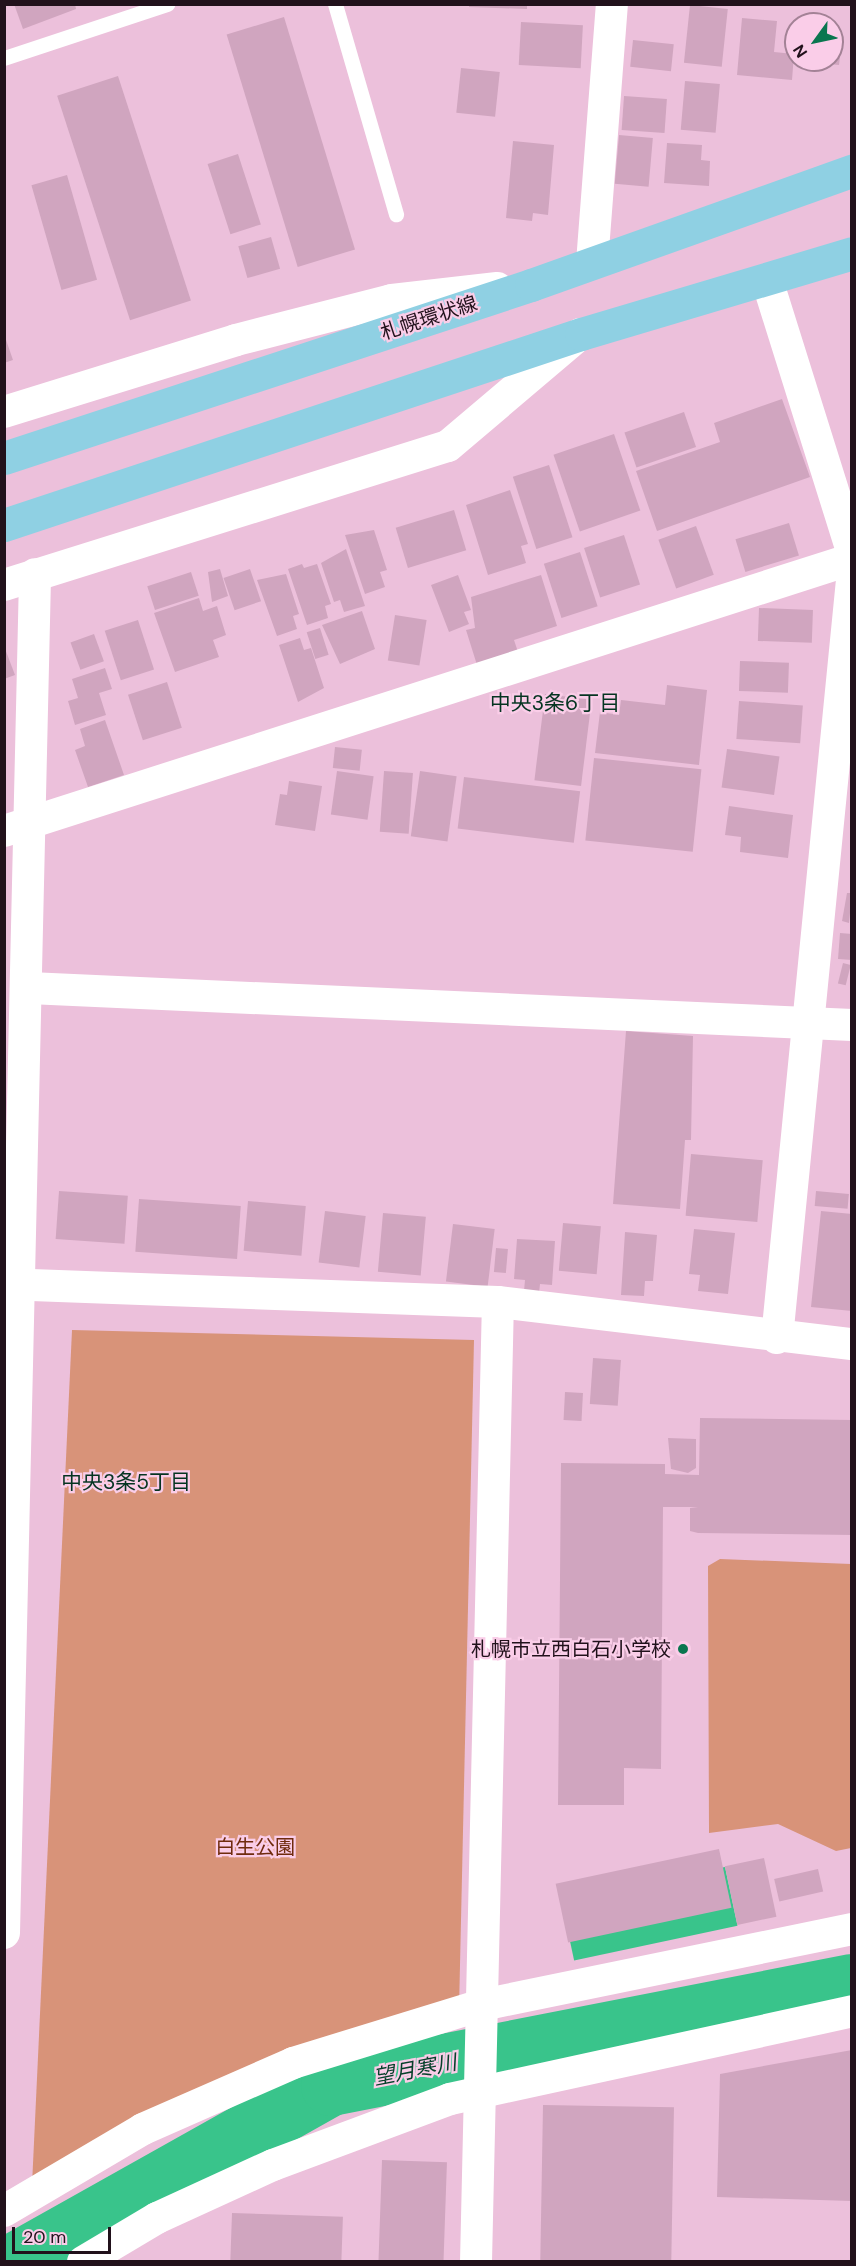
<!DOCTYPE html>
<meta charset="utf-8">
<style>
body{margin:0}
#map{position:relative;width:856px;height:2266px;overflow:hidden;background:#ecc0db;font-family:"DM Sans","Noto Sans JP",sans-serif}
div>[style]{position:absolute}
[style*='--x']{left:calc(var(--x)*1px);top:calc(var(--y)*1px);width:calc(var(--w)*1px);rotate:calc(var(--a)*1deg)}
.green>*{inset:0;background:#d89379}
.water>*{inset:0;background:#39c48b;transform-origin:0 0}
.river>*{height:60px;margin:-30px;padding:0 30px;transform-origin:30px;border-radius:30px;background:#39c48b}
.building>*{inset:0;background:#d0a5bf;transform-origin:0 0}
.lane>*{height:15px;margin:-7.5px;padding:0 7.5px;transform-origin:7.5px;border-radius:7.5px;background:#fff}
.street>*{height:32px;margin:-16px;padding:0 16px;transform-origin:16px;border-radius:16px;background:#fff}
.primary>*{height:33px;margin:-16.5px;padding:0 16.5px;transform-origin:16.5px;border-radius:16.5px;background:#8fd0e3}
.dots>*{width:16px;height:16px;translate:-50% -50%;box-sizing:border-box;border:3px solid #facde8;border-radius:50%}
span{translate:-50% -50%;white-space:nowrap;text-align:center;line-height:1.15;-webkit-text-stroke:4.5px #facde8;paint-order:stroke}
.street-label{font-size:20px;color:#21111b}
.poi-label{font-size:20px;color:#21111b}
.right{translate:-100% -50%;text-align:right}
.park-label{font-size:20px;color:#6f2b0d}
.neighbourhood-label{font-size:21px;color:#053421}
.water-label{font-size:21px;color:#07412b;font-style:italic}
.frame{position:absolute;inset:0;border:6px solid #21111b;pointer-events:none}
.north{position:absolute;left:784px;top:12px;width:60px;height:60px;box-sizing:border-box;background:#facde8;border:2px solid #a38296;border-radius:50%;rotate:237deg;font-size:16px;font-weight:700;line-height:24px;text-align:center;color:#21111b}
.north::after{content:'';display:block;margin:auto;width:21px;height:27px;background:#0a764f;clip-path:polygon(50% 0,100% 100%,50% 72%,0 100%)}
.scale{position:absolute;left:12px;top:2227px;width:99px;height:27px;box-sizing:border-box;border:3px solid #21111b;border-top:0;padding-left:8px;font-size:18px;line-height:21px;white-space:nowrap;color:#21111b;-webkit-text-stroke:4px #facde8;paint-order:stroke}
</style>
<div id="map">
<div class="green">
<div style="clip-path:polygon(72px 1330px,474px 1340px,459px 2010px,32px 2185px)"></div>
<div style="clip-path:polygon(720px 1559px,851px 1564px,851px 1848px,836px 1851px,778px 1824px,709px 1833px,708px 1566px)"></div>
</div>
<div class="water">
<div style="left:725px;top:1867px;width:60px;height:167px;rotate:78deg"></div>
</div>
<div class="river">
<div style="--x:17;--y:2262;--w:360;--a:-29.3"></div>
<div style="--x:331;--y:2086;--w:531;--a:-11.08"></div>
</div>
<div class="building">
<div style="clip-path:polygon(14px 4px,75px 4px,76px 9px,23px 29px)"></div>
<div style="clip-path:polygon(469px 4px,527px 4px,527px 9px,469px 7px)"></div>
<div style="left:690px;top:5px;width:38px;height:58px;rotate:6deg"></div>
<div style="left:284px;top:17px;width:243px;height:60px;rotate:73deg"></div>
<div style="clip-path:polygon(742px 18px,777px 21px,774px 52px,794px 54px,792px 80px,737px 75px)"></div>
<div style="left:521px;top:22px;width:62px;height:43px;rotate:3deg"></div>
<div style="left:633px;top:40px;width:41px;height:27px;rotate:6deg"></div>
<div style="clip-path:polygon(832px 57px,840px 57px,839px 65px,817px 63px)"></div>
<div style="left:461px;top:68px;width:39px;height:45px;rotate:6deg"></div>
<div style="left:118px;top:76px;width:236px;height:64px;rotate:72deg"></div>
<div style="left:685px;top:81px;width:35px;height:49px;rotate:5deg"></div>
<div style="left:624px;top:96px;width:43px;height:34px;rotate:4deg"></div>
<div style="left:619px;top:135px;width:34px;height:49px;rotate:5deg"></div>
<div style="clip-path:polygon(513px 141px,554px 145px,548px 215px,533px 213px,532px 221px,506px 218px)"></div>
<div style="clip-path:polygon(667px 143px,702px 145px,701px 160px,710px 161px,709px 186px,664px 183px)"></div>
<div style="left:238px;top:154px;width:74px;height:32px;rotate:72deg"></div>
<div style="left:67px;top:175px;width:109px;height:37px;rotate:74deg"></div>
<div style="left:271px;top:237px;width:33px;height:34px;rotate:74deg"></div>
<div style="clip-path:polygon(4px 334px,13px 360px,4px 363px)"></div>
<div style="clip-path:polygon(782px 399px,810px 477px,657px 531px,636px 471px,720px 442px,714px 423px)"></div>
<div style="left:684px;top:412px;width:37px;height:63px;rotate:71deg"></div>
<div style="left:614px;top:434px;width:81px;height:64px;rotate:71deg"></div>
<div style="left:549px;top:465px;width:76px;height:38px;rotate:72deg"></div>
<div style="clip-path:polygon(510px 490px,528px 544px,521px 546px,526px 563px,488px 575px,466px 505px)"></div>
<div style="left:454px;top:510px;width:42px;height:61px;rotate:73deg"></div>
<div style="left:789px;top:523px;width:34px;height:56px;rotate:73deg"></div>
<div style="left:696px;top:526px;width:52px;height:40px;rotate:70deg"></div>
<div style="clip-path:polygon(374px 530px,387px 570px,380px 572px,385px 587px,365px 594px,345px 535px)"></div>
<div style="left:624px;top:535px;width:52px;height:42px;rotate:72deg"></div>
<div style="clip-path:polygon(346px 549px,365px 606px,344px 612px,340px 600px,334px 602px,321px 563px)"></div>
<div style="left:580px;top:552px;width:57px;height:38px;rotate:72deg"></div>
<div style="clip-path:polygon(302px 564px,304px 568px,317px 564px,331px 604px,325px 606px,328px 618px,307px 625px,288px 569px)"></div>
<div style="clip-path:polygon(220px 569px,228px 596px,212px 602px,208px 572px)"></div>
<div style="left:250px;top:569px;width:34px;height:28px;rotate:71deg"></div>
<div style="left:191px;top:572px;width:25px;height:46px;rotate:72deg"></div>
<div style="clip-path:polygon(286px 574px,299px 614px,293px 616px,297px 629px,277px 636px,257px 580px)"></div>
<div style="clip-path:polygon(458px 575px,471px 610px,464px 612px,469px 624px,449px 632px,431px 585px)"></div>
<div style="clip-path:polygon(541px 575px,557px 626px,514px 640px,518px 652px,477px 665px,466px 630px,475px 628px,471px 597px)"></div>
<div style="clip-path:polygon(199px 598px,203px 611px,217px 606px,226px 635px,213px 640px,219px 657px,175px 672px,154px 613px)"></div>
<div style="left:759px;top:608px;width:54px;height:33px;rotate:2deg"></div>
<div style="clip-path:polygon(362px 611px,375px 649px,340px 664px,322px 625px)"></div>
<div style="left:395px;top:615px;width:32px;height:46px;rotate:9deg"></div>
<div style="left:138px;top:620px;width:52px;height:35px;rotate:72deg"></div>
<div style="left:320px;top:628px;width:28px;height:14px;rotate:72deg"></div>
<div style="left:94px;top:634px;width:29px;height:25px;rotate:70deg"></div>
<div style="clip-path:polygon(300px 638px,304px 650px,311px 648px,324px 688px,298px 702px,279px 645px)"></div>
<div style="clip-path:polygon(4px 646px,15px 675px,4px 679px)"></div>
<div style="left:740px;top:661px;width:49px;height:30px;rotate:2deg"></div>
<div style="clip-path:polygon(105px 668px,112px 689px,99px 693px,106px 715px,75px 725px,68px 701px,78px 698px,72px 679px)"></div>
<div style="left:167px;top:682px;width:48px;height:41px;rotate:72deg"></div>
<div style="clip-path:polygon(667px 685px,707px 690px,699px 765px,595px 753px,600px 712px,619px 715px,621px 700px,665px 705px)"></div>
<div style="left:545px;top:694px;width:47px;height:87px;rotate:7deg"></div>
<div style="left:739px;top:701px;width:64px;height:38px;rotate:4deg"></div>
<div style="clip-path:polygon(105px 720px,124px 775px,88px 787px,75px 750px,85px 746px,80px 729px)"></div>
<div style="left:335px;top:747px;width:27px;height:21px;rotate:6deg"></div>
<div style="left:727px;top:749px;width:53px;height:39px;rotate:8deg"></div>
<div style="left:594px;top:758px;width:108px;height:83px;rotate:6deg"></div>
<div style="left:337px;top:771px;width:37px;height:44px;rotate:8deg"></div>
<div style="left:384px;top:771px;width:29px;height:61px;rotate:4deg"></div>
<div style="left:420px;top:771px;width:37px;height:66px;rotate:8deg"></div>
<div style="left:464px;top:777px;width:117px;height:52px;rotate:7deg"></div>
<div style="clip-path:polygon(289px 781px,322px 786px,315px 831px,275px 825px,280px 794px,287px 795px)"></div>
<div style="clip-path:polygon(729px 806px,793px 815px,788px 858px,740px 852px,741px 837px,725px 835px)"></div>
<div style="clip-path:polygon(847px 893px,852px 893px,849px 923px,842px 921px)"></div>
<div style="clip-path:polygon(840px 933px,852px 934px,852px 960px,838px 959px)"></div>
<div style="left:843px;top:963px;width:8px;height:21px;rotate:14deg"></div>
<div style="clip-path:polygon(626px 1031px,693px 1036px,691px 1140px,685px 1140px,680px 1209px,613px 1204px)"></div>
<div style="left:691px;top:1154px;width:72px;height:62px;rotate:5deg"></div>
<div style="left:59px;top:1191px;width:69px;height:48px;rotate:4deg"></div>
<div style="left:816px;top:1191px;width:33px;height:15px;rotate:5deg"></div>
<div style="left:139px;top:1199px;width:102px;height:53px;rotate:4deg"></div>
<div style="left:248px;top:1201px;width:58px;height:50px;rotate:5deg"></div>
<div style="left:325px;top:1211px;width:41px;height:52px;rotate:7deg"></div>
<div style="clip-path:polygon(821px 1211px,852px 1214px,852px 1311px,811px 1307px)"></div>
<div style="left:383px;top:1213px;width:43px;height:59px;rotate:5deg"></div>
<div style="left:563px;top:1223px;width:38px;height:48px;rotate:5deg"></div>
<div style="left:453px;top:1224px;width:42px;height:58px;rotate:7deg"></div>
<div style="clip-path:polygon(694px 1229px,735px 1233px,728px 1294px,698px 1291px,700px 1275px,689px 1274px)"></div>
<div style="clip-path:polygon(625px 1232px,657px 1235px,653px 1281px,645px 1281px,644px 1296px,621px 1295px)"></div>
<div style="clip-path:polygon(517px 1239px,555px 1241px,552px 1285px,540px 1284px,539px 1293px,524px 1291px,525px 1280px,514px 1279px)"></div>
<div style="left:496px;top:1248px;width:12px;height:24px;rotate:5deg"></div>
<div style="left:593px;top:1358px;width:28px;height:46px;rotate:4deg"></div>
<div style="left:565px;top:1392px;width:18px;height:28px;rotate:3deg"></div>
<div style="clip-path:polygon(700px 1418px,852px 1420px,852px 1535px,698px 1533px,690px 1531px,690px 1508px,698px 1507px,663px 1507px,661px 1769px,624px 1768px,624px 1805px,558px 1805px,561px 1463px,665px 1464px,665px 1474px,699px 1475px)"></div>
<div style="clip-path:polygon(668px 1438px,696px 1439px,696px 1468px,688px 1473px,671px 1469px)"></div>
<div style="left:719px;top:1849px;width:60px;height:167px;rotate:78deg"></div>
<div style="left:764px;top:1858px;width:60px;height:40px;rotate:78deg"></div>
<div style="left:818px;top:1869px;width:23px;height:45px;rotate:77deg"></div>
<div style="clip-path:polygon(852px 2050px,852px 2201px,717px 2197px,720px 2074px)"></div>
<div style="left:543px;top:2105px;width:131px;height:157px;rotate:1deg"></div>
<div style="left:382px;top:2160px;width:65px;height:102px;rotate:2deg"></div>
<div style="left:232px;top:2213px;width:111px;height:49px;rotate:2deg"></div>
</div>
<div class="lane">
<div style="--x:335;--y:4;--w:219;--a:73.8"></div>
<div style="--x:4;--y:58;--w:172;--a:-18.3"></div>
</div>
<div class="street">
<div style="--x:592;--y:263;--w:260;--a:-85.6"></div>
<div style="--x:767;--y:280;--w:285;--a:72.6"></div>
<div style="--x:4;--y:412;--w:243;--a:-17.2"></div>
<div style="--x:236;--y:340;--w:161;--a:-14.4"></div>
<div style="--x:392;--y:300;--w:106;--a:-6.5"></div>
<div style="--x:4;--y:585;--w:465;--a:-17.4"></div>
<div style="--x:448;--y:446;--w:173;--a:-40.3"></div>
<div style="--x:4;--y:831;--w:891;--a:-17.78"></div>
<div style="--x:29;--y:988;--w:824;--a:2.57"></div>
<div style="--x:4;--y:1284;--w:494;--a:2.1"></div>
<div style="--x:498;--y:1302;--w:356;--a:6.8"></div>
<div style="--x:777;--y:1338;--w:762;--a:-84.35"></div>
<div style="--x:4;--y:1933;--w:1359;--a:-88.69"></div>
<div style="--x:4;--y:2211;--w:161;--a:-30.5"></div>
<div style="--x:143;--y:2129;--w:164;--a:-23.7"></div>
<div style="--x:293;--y:2063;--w:198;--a:-17.1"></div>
<div style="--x:482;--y:2005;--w:378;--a:-11.6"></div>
<div style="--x:83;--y:2262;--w:86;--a:-30.7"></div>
<div style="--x:157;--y:2218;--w:128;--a:-24.6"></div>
<div style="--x:273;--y:2165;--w:189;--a:-20.4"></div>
<div style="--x:450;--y:2099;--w:412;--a:-12.3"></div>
<div style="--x:476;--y:2262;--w:960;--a:-88.69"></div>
</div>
<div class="primary">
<div style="--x:4;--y:458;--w:555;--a:-18.17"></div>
<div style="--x:531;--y:285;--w:341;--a:-19.6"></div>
<div style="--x:4;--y:525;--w:608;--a:-18.32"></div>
<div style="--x:581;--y:334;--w:283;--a:-16.6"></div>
</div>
<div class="dots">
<div style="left:683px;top:1649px;background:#0a764f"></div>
</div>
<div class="street-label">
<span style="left:429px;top:318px;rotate:-18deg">札幌環状線</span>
</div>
<div class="poi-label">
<span class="right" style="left:671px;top:1649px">札幌市立西白石小学校</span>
</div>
<div class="park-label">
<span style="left:255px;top:1847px">白生公園</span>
</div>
<div class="neighbourhood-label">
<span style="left:555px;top:703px">中央3条6丁目</span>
<span style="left:126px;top:1482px">中央3条5丁目</span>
</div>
<div class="water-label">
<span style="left:415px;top:2070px;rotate:-11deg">望月寒川</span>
</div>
<div class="frame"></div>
<div class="north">N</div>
<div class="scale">20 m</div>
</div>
